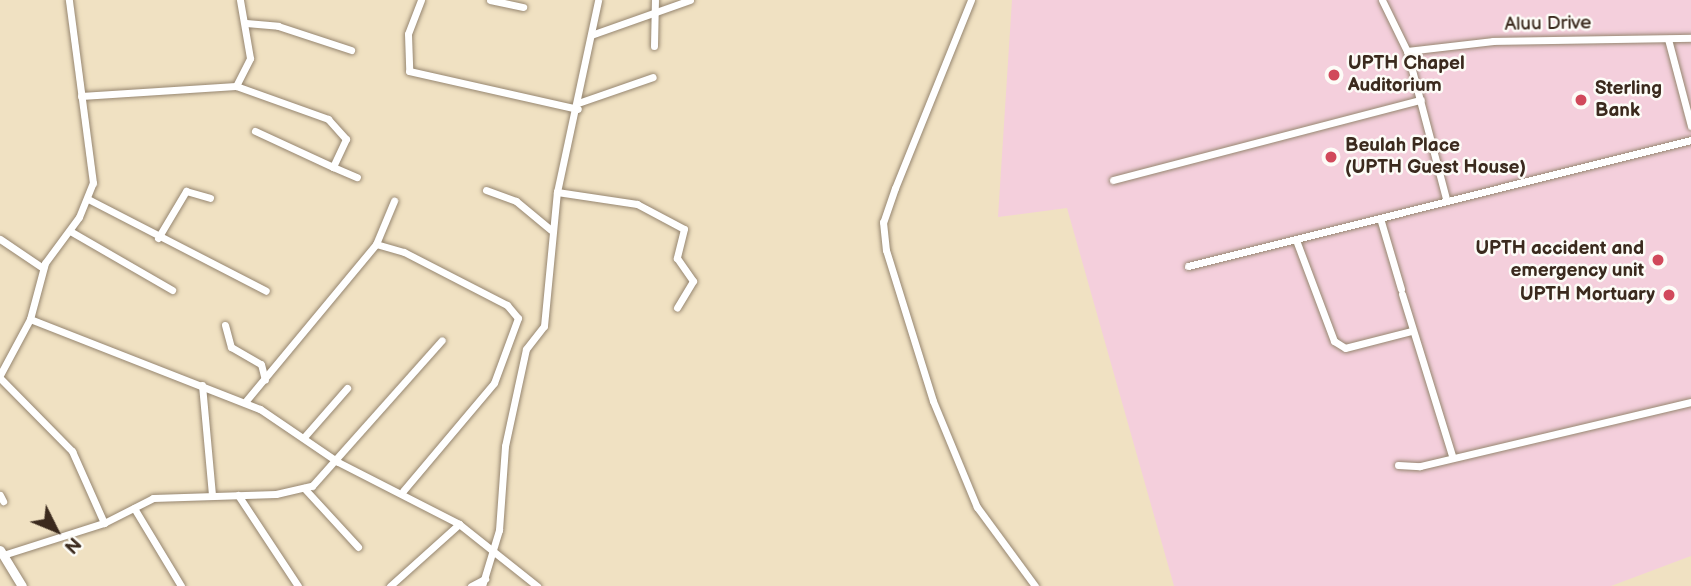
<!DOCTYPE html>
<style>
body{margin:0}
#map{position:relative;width:1691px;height:586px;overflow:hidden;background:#f0e1c2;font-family:"Balsamiq Sans",sans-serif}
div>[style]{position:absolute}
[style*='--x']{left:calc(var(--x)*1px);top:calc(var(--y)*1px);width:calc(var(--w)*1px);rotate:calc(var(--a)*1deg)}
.built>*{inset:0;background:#f4cfdc}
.roads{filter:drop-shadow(0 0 2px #968670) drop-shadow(0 0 2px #968670)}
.minor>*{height:7px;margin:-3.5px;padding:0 3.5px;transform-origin:3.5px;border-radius:3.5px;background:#fff}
.tertiary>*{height:9px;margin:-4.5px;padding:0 4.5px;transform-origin:4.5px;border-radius:4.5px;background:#fff}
.dots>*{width:19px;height:19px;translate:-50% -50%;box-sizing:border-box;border:4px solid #fdfcf7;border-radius:50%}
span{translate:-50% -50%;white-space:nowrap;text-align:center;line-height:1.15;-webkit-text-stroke:5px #fdfcf7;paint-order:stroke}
.street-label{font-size:19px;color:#3b2a1e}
.poi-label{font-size:19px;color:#3b2a1e;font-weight:700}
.left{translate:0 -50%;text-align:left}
.right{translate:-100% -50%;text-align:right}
.north{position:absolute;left:21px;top:495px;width:70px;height:70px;-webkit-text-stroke:5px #fdfcf7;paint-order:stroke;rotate:133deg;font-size:19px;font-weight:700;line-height:28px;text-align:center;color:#3b2a1e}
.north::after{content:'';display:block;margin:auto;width:24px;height:32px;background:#3b2a1e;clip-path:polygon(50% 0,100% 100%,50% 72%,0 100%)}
</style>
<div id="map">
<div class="built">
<div style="clip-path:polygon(1012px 0,1691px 0,1691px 556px,1611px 586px,1174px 586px,1067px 208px,998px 217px)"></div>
</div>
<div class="roads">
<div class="minor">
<div style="--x:421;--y:0;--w:36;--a:111"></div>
<div style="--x:408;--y:34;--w:37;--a:88"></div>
<div style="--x:409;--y:71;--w:173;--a:12.7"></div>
<div style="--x:490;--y:0;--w:34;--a:12"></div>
<div style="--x:971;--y:0;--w:203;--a:112"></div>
<div style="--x:895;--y:188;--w:36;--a:109"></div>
<div style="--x:883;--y:222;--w:28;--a:84"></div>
<div style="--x:886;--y:250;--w:158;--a:72.7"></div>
<div style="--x:933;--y:401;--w:115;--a:67.5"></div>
<div style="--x:977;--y:507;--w:98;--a:53.7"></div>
<div style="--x:1382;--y:0;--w:57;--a:63.9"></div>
<div style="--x:1407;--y:51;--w:153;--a:75.2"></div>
<div style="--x:246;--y:23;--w:32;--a:5"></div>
<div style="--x:278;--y:26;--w:77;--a:18.2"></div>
<div style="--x:591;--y:35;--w:105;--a:-19.5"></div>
<div style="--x:1668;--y:39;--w:90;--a:75.2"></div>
<div style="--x:654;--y:46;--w:46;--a:-88.8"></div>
<div style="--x:1407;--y:51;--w:87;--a:-6.6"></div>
<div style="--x:1493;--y:41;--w:198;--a:-0.9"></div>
<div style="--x:236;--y:86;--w:98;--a:19.7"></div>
<div style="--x:328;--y:119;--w:27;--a:48"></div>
<div style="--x:346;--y:139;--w:31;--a:115"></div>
<div style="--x:333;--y:167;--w:86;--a:-155.2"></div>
<div style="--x:81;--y:96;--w:155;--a:-3.7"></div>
<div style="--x:236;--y:86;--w:31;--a:-63"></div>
<div style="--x:250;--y:58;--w:59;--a:-99.8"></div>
<div style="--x:578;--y:103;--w:79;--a:-19.1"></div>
<div style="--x:333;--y:167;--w:26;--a:23"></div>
<div style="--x:1113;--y:180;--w:318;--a:-14.6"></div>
<div style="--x:486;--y:190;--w:32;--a:20"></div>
<div style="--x:516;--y:201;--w:45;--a:39.6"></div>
<div style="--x:557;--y:192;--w:81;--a:8.5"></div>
<div style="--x:637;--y:204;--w:53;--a:28"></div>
<div style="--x:684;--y:229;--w:30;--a:104"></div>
<div style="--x:677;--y:258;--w:28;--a:55"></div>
<div style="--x:693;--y:281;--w:31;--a:121"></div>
<div style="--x:88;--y:199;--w:200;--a:27.3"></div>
<div style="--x:1380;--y:218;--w:74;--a:73.5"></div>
<div style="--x:70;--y:231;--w:118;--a:30"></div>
<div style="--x:158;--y:238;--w:55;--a:-59.2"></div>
<div style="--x:186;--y:191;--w:25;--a:16"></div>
<div style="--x:0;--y:239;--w:52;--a:34"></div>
<div style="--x:1296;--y:240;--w:108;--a:69.4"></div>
<div style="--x:1334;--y:341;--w:13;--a:32"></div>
<div style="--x:1345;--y:348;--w:68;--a:-14.4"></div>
<div style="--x:376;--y:244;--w:29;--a:16"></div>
<div style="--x:404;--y:252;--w:116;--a:27.2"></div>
<div style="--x:507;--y:305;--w:17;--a:50"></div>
<div style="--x:518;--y:318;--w:69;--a:110.3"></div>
<div style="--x:494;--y:383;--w:141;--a:130.1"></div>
<div style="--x:1188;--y:266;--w:519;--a:-14.06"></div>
<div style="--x:1402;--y:294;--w:170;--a:72.8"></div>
<div style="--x:30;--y:319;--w:247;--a:21.4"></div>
<div style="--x:260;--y:409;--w:94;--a:34.2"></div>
<div style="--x:338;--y:462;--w:136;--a:27.1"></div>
<div style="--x:459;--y:524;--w:100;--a:38.5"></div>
<div style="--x:225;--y:325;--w:23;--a:75"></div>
<div style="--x:231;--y:347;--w:34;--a:30"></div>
<div style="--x:261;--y:364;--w:16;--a:76"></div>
<div style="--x:0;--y:375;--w:64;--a:-61.8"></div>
<div style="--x:30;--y:319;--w:58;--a:-75"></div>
<div style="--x:45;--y:263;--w:57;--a:-53.5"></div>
<div style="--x:79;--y:217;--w:37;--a:-68"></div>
<div style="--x:93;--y:183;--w:185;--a:-97.5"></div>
<div style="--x:0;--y:378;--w:103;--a:45.4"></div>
<div style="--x:72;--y:451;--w:79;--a:66"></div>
<div style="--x:202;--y:385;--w:109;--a:84.8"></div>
<div style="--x:245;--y:402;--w:205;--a:-50.3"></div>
<div style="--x:376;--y:244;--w:47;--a:-67.3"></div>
<div style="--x:305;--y:436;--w:64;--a:-48.8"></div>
<div style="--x:1398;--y:465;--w:22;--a:3"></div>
<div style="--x:1420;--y:466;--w:278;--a:-13.3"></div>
<div style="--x:304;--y:488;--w:80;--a:47.5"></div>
<div style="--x:0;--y:495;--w:7;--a:63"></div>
<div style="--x:238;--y:495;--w:109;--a:56.6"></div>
<div style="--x:134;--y:508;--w:91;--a:58.9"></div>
<div style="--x:3;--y:555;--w:106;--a:-17.6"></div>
<div style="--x:104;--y:523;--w:55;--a:-27"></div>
<div style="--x:153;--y:498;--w:123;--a:-1.9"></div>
<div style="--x:276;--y:494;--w:37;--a:-13"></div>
<div style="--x:312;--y:486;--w:195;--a:-48.3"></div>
<div style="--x:390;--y:586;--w:93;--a:-41.9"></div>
<div style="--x:471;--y:586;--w:16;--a:-27"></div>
<div style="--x:482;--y:586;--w:59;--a:-73.1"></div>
<div style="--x:499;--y:530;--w:84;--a:-85.9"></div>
<div style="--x:505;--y:446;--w:99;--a:-77.8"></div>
<div style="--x:526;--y:349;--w:29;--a:-52"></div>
<div style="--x:544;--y:326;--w:135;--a:-84.5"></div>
<div style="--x:557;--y:192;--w:196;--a:-77.9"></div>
</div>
<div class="tertiary">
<div style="--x:0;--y:550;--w:42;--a:58.6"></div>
</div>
</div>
<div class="dots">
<div style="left:1334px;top:75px;background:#d1495b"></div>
<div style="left:1581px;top:100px;background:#d1495b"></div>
<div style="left:1331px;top:157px;background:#d1495b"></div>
<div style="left:1658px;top:260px;background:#d1495b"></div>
<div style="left:1669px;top:295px;background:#d1495b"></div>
</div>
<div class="street-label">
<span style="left:1548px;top:24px;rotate:-1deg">Aluu Drive</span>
</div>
<div class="poi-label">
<span class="left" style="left:1348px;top:75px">UPTH Chapel<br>Auditorium</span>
<span class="left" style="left:1595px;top:100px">Sterling<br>Bank</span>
<span class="left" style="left:1345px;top:157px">Beulah Place<br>(UPTH Guest House)</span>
<span class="right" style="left:1644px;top:260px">UPTH accident and<br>emergency unit</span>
<span class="right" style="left:1655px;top:295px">UPTH Mortuary</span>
</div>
<div class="north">N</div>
</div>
